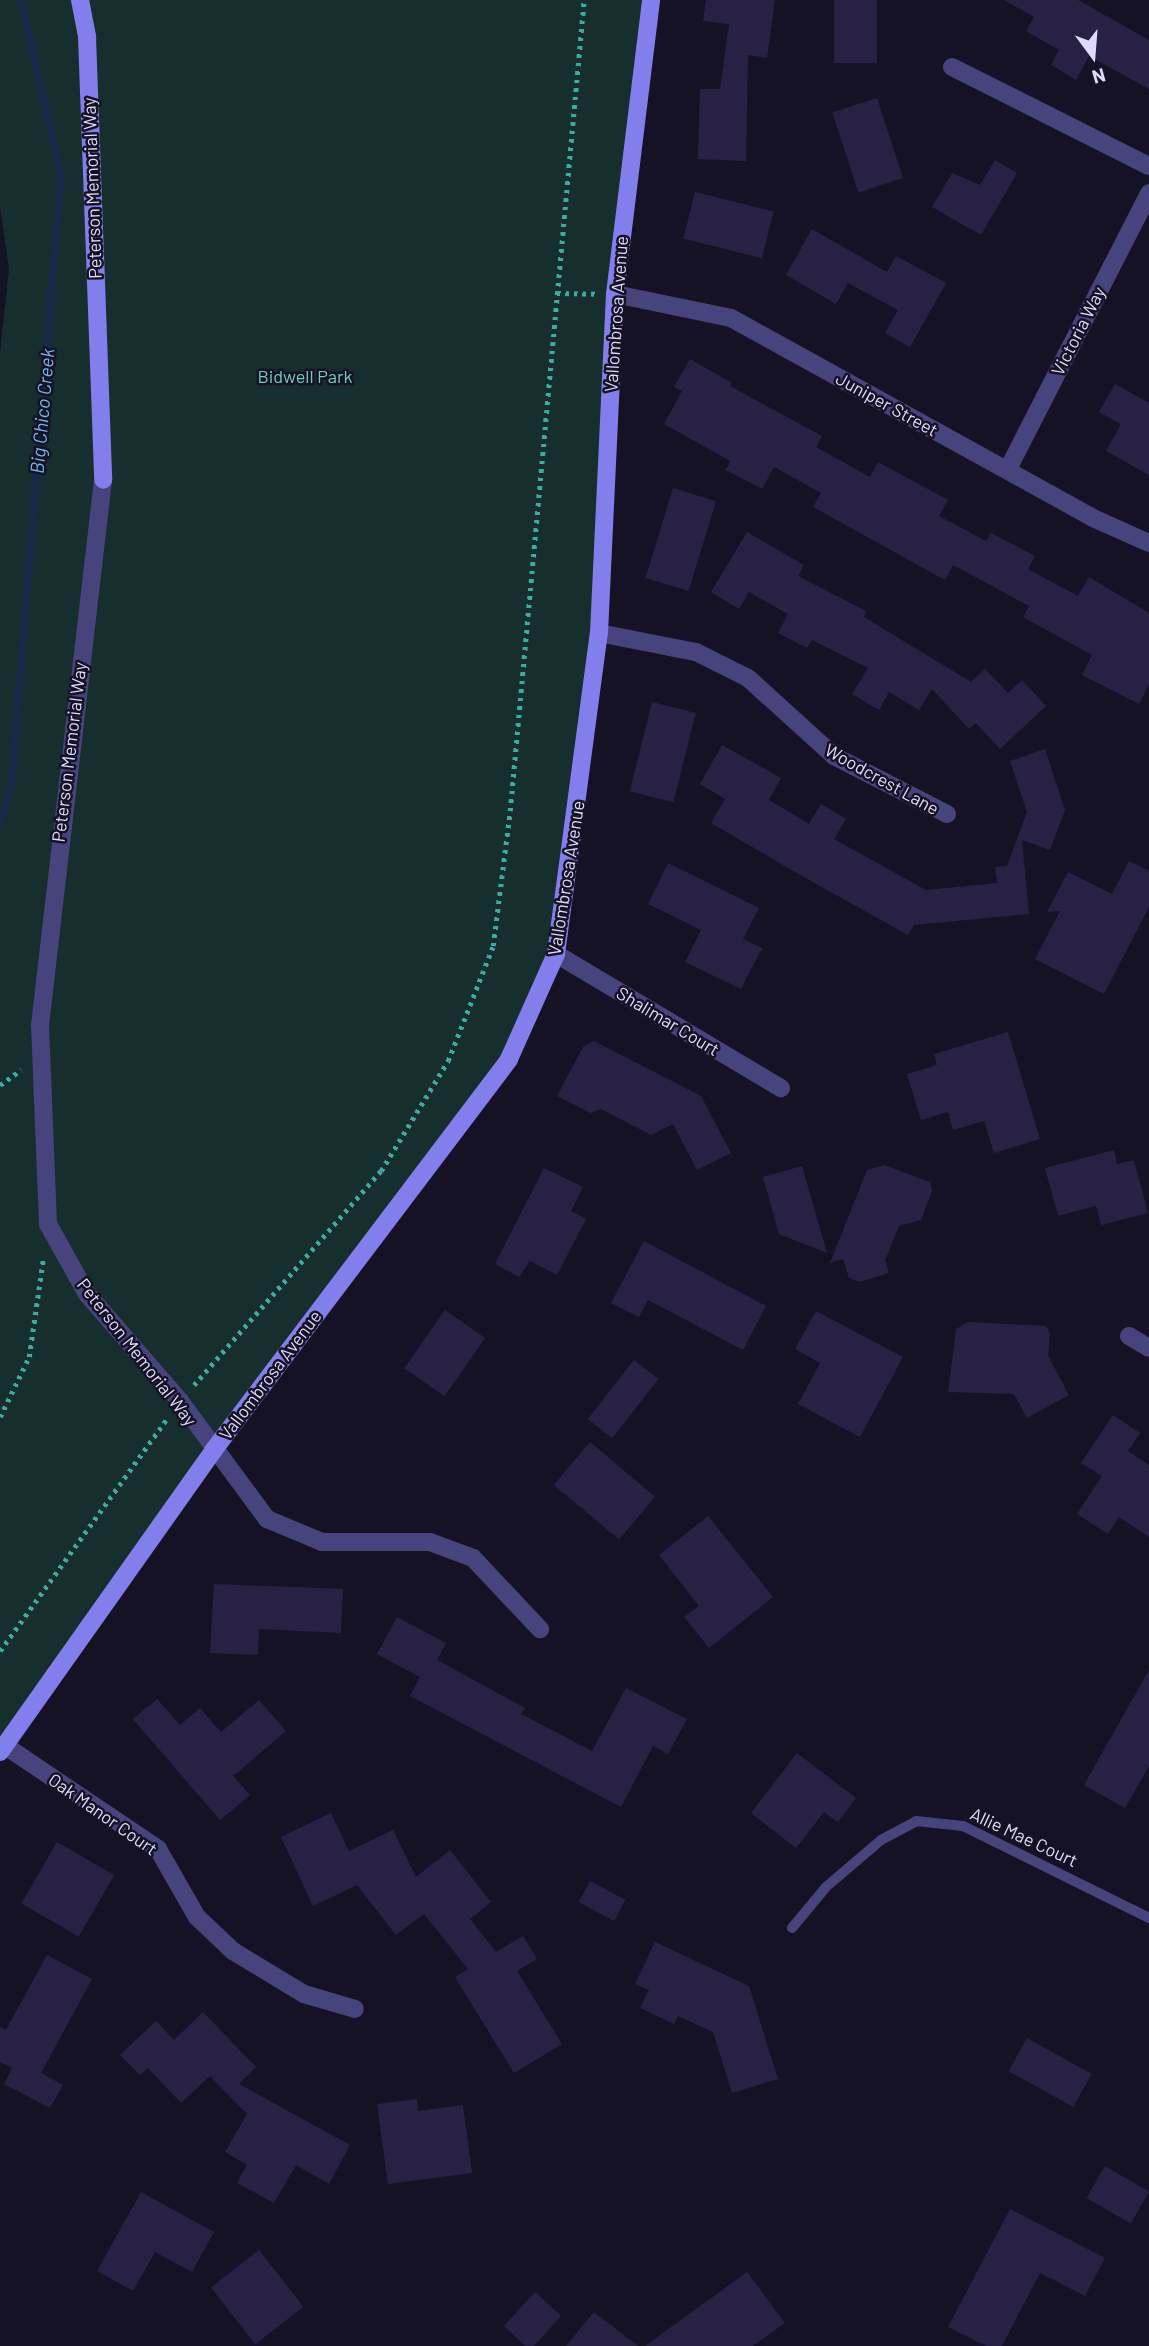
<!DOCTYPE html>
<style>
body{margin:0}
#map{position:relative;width:1149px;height:2346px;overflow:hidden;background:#161225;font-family:Barlow,sans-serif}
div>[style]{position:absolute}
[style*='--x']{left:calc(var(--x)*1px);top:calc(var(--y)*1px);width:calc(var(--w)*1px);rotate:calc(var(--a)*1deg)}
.green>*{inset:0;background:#162e2d}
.stream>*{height:8px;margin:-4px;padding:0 4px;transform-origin:4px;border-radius:4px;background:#172a49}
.building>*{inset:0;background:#282143;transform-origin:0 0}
.path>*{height:4.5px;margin-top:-2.25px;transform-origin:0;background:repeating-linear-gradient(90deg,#40a9a3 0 3.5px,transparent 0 8.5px)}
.lane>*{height:10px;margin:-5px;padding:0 5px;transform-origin:5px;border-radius:5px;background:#47447d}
.street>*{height:18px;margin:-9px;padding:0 9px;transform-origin:9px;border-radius:9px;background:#47447d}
.secondary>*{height:18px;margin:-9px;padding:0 9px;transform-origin:9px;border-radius:9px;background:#827fed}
span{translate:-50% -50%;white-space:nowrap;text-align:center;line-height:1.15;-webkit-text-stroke:5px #161225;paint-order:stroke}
.street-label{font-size:18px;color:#dfdbfa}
.park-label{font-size:18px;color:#70d1ba}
.water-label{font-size:19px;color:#77b5ec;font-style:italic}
.north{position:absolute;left:1058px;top:21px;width:70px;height:70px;-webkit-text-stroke:5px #161225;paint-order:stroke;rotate:164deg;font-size:19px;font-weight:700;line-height:28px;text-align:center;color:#dfdbfa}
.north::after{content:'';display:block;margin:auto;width:24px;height:32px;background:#dfdbfa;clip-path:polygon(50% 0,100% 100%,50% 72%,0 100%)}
</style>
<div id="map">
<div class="green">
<div style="clip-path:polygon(0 0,651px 0,615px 294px,599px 633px,556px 954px,509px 1059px,0 1752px,0 353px,9px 269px,0 207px)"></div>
</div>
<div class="stream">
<div style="--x:0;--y:824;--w:40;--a:-74"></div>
<div style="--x:11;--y:786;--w:613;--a:-85.32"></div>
<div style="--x:61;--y:175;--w:180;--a:-102.9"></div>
</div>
<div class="building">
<div style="clip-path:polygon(706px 0,775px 0,767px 58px,748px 55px,746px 161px,698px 159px,700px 89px,720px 89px,729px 24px,703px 21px)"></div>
<div style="left:834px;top:0;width:43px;height:63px"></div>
<div style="clip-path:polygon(1004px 0,1078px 0,1149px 40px,1149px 89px,1089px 56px,1076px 80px,1051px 65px,1059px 50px,1026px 31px,1034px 17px)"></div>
<div style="left:877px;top:98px;width:84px;height:47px;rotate:72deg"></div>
<div style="clip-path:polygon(995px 160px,1017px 173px,981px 235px,932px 207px,952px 173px,980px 185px)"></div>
<div style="left:695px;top:192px;width:81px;height:48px;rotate:14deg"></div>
<div style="clip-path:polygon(812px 229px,887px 272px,896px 256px,946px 283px,910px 347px,885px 333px,898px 310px,848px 283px,836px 304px,786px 275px)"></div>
<div style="clip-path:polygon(690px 359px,732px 383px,730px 386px,822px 436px,816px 447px,870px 477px,878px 462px,948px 500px,939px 516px,986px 541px,991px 533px,1035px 556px,1028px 569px,1078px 596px,1089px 577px,1149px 613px,1149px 684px,1139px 704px,1082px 675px,1092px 655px,1023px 617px,1029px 606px,953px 565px,945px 580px,813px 507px,821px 493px,774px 467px,762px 489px,726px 470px,730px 461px,664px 424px,682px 391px,674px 387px)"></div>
<div style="clip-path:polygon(1115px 384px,1149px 403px,1149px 475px,1106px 451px,1121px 424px,1099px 412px)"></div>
<div style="left:673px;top:488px;width:45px;height:94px;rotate:17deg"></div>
<div style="clip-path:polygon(747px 532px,804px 565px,798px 576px,866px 611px,864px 617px,971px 682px,985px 669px,1008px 693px,1022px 680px,1046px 706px,1000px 749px,976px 723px,969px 729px,932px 689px,919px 710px,889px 692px,879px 710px,852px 694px,868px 668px,812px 640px,807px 648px,778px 633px,788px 614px,749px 592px,739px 609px,711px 592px)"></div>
<div style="left:652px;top:702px;width:45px;height:92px;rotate:14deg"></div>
<div style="clip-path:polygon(722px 745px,781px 778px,769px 800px,809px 824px,821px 804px,846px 819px,834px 839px,926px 890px,997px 883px,995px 867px,1007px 866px,1027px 812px,1010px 761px,1045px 749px,1065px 810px,1050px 850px,1022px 840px,1029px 914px,914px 925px,908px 935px,809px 880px,711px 823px,725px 799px,700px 784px)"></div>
<div style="clip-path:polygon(1129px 861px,1149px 871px,1149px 907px,1104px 994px,1035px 959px,1060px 911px,1047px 912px,1068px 872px,1112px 894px)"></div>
<div style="clip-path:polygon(668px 863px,759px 908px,743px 939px,762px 948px,741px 989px,685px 962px,701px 930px,648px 904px)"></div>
<div style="clip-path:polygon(1008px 1032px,1040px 1139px,994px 1153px,984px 1121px,953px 1130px,948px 1112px,921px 1120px,907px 1074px,937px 1065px,934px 1054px)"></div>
<div style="clip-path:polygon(594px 1041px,701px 1096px,731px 1153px,697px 1170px,673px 1124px,651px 1135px,601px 1109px,591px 1113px,557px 1096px,583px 1047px)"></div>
<div style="clip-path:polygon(1114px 1150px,1117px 1164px,1134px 1160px,1148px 1213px,1101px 1225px,1096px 1206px,1058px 1216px,1045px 1168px)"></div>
<div style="clip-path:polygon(884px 1165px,930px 1182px,932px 1191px,921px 1220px,899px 1226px,885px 1260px,889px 1273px,859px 1282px,849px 1278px,843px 1259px,830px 1263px,867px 1170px)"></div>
<div style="clip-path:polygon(802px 1166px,827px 1253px,779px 1234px,763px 1177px)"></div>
<div style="clip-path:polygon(544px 1168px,583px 1187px,571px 1211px,586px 1219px,557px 1275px,530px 1261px,519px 1277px,495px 1264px)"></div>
<div style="clip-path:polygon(644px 1241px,766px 1306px,743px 1350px,648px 1300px,639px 1317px,611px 1303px)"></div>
<div style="left:445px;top:1310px;width:49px;height:71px;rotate:35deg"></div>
<div style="clip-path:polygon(816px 1311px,903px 1357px,860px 1437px,798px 1404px,820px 1363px,795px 1349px)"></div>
<div style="clip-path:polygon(968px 1322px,1046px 1326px,1050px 1334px,1048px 1356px,1069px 1395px,1027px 1418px,1014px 1394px,948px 1392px,956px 1329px)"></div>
<div style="left:634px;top:1360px;width:31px;height:75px;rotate:38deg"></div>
<div style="clip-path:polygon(1113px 1415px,1140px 1433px,1128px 1451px,1149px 1465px,1149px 1537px,1119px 1517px,1108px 1534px,1077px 1514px,1102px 1476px,1081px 1463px)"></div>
<div style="left:590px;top:1442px;width:85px;height:56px;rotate:40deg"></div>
<div style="clip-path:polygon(708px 1516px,773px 1597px,709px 1648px,684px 1617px,699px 1606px,659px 1555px)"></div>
<div style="clip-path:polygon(214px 1584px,343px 1589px,341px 1633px,259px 1629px,258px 1655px,210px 1653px)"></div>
<div style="clip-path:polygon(397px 1617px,446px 1643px,437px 1660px,525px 1708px,521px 1714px,592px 1751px,626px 1688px,687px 1719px,668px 1754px,653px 1746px,621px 1807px,410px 1696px,420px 1677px,377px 1654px)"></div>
<div style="clip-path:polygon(1149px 1670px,1149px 1766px,1125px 1808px,1084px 1785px)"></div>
<div style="clip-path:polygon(157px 1699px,180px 1725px,200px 1708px,221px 1732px,259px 1700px,286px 1731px,233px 1776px,250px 1795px,220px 1820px,133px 1719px)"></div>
<div style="clip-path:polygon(797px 1753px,856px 1798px,838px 1822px,824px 1812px,796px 1848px,751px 1813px)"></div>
<div style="clip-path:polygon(331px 1813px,349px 1851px,393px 1830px,416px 1877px,450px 1850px,491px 1902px,470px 1919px,496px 1952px,523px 1936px,537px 1959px,517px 1971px,562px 2044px,514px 2073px,455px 1977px,468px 1969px,424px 1914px,396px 1935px,357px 1885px,313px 1906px,281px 1837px)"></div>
<div style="left:57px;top:1842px;width:66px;height:71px;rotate:30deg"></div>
<div style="left:590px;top:1881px;width:40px;height:24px;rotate:28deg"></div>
<div style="clip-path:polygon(655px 1942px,749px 1986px,778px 2079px,732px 2093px,713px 2032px,678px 2016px,674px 2024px,640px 2008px,649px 1990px,635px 1984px)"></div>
<div style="clip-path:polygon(47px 1955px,92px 1979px,41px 2073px,63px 2085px,50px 2108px,4px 2084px,12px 2068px,0 2062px,0 2027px,6px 2030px)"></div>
<div style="clip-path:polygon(203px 2012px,256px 2067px,239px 2084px,350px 2145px,329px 2184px,296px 2165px,274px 2203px,237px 2183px,247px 2165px,225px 2152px,247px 2114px,210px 2076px,181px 2103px,148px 2068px,140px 2075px,120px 2055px,156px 2021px,174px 2040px)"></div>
<div style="left:1027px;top:2038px;width:74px;height:38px;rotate:29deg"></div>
<div style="clip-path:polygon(417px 2099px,418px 2111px,463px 2105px,472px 2173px,388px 2184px,377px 2104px)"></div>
<div style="left:1105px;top:2166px;width:51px;height:37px;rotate:30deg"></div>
<div style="clip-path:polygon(141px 2192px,214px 2232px,192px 2272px,155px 2252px,133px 2291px,97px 2271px)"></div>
<div style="clip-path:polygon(1010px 2209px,1105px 2258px,1085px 2296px,1040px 2273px,1002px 2346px,986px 2346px,948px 2327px)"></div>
<div style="left:259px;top:2250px;width:72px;height:61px;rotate:52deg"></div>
<div style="clip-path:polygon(747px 2272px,785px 2323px,753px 2346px,645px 2346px)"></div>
<div style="clip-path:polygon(535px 2292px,561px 2316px,534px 2346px,525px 2346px,504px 2326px)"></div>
<div style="clip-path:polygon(594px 2312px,638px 2346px,566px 2346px)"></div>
</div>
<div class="path">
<div style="--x:557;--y:293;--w:39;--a:1"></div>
<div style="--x:0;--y:1085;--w:26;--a:-36"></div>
<div style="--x:194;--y:1385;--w:284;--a:-48.9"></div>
<div style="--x:381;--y:1171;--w:129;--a:-58.7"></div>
<div style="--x:448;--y:1061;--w:123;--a:-68.6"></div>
<div style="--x:493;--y:946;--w:136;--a:-82.8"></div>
<div style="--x:510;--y:811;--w:814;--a:-84.79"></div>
<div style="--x:0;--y:1417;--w:67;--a:-64.2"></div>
<div style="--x:29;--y:1357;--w:98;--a:-81.8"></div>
<div style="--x:0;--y:1651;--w:286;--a:-54.3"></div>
</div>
<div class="lane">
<div style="--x:792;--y:1928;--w:53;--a:-50.3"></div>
<div style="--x:826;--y:1887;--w:72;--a:-40.5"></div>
<div style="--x:881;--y:1840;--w:40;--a:-28"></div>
<div style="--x:916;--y:1821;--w:47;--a:6.1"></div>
<div style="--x:963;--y:1826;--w:208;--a:26.3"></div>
</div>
<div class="street">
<div style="--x:952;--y:67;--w:220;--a:26.7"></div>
<div style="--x:615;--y:294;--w:118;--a:11.7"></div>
<div style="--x:731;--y:318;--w:414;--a:28.9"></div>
<div style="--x:1093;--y:518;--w:61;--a:24.1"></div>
<div style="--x:1008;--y:469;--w:310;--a:-62.9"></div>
<div style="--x:103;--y:480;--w:549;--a:96.59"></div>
<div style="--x:40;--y:1025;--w:199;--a:87.7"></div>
<div style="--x:48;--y:1224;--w:80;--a:60.9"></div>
<div style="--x:87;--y:1294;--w:142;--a:49"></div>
<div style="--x:180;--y:1401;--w:147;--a:53.6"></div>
<div style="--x:267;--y:1519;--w:60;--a:22.7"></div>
<div style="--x:322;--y:1542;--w:108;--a:0"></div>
<div style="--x:430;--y:1542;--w:46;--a:20.4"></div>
<div style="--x:473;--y:1558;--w:98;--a:46.7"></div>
<div style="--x:599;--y:633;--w:99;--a:11.1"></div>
<div style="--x:696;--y:652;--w:58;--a:26.6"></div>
<div style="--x:748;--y:678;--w:116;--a:42.2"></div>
<div style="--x:834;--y:756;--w:127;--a:27.2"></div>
<div style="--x:556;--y:954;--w:262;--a:30.8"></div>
<div style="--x:1129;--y:1336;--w:23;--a:31"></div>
<div style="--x:4;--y:1745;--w:186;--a:34"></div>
<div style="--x:158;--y:1849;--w:78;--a:60.2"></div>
<div style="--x:197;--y:1917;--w:50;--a:43.4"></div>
<div style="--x:233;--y:1951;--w:83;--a:31.2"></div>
<div style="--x:304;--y:1994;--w:53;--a:16.4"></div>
</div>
<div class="secondary">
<div style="--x:80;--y:0;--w:38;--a:79"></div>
<div style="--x:87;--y:37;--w:443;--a:87.9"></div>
<div style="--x:0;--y:1752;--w:369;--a:-54.7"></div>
<div style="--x:213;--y:1451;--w:491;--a:-52.9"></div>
<div style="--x:509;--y:1059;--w:115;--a:-65.9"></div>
<div style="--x:556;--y:954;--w:324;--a:-82.4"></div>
<div style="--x:599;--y:633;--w:339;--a:-87.3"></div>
<div style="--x:615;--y:294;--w:296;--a:-83"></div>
</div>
<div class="street-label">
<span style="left:92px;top:188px;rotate:-92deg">Peterson Memorial Way</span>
<span style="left:616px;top:314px;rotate:-86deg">Vallombrosa Avenue</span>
<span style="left:1078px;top:331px;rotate:-63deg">Victoria Way</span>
<span style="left:887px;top:404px;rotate:29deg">Juniper Street</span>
<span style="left:69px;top:752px;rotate:-83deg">Peterson Memorial Way</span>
<span style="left:882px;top:779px;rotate:29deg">Woodcrest Lane</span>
<span style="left:566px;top:878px;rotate:-81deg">Vallombrosa Avenue</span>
<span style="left:668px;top:1021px;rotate:31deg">Shalimar Court</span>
<span style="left:137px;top:1352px;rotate:52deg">Peterson Memorial Way</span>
<span style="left:270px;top:1375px;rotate:-53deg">Vallombrosa Avenue</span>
<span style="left:103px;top:1814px;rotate:35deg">Oak Manor Court</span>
<span style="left:1024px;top:1837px;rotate:25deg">Allie Mae Court</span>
</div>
<div class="park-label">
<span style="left:305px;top:376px">Bidwell Park</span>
</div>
<div class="water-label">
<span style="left:42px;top:411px;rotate:-85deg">Big Chico Creek</span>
</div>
<div class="north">N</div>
</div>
